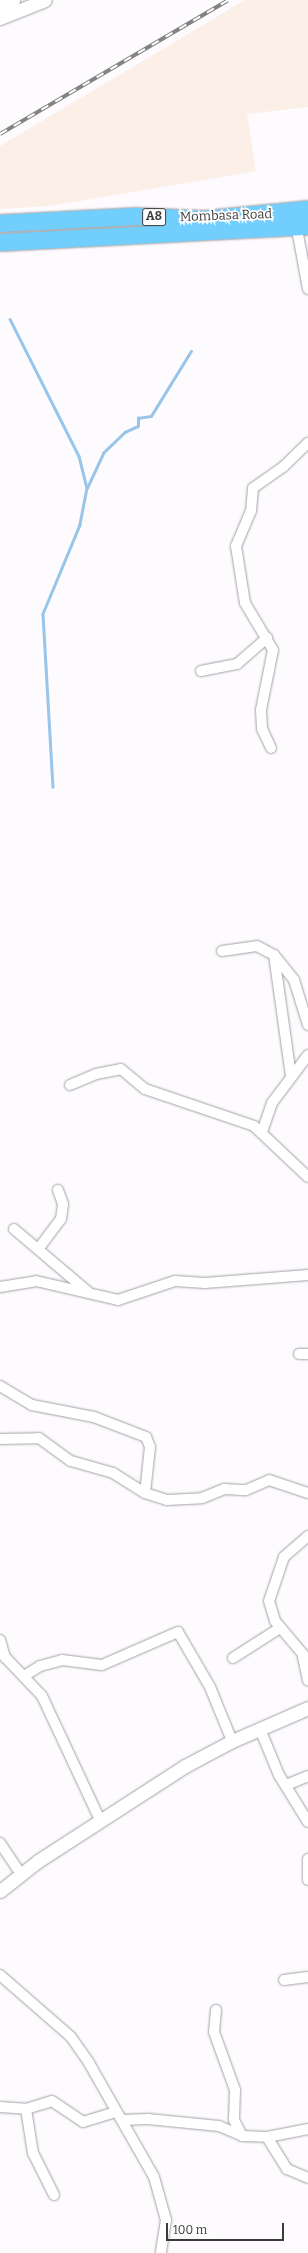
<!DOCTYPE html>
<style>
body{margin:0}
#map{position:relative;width:308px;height:2253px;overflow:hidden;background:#fdfbfe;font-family:Bitter,serif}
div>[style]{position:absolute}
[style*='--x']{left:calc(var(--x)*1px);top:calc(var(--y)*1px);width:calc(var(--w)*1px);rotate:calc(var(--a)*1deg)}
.industrial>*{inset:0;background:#fcefe7}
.stream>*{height:2.5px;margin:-1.25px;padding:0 1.25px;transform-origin:1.25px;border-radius:1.25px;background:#98c5e9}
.roads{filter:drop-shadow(0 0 1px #a3a1a4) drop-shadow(0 0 1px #a3a1a4)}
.street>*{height:10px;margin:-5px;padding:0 5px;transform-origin:5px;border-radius:5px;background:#fff}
.secondary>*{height:13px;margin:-6.5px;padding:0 6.5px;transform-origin:6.5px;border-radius:6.5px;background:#fff}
.highway>*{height:17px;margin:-8.5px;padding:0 8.5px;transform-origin:8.5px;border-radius:8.5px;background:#71cefd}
.rail>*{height:4px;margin-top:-2px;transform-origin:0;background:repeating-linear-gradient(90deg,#fff 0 8px,#848384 0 16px);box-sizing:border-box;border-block:1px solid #848384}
span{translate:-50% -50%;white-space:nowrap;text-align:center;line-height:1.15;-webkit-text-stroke:3.5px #fff;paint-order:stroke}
.shield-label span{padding:1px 3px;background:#fff;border:1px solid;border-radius:3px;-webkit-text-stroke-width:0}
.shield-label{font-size:12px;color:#3c3b3c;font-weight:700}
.street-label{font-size:13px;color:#3c3b3c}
.scale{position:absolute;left:166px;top:2223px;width:118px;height:18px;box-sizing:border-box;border:2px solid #3c3b3c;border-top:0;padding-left:5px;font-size:12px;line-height:14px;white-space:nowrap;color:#3c3b3c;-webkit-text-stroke:3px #fff;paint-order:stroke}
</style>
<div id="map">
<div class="industrial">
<div style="clip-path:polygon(245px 0,308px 0,308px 107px,247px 114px,256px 171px,50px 206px,0 209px,0 146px)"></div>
</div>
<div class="stream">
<div style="--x:10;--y:319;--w:153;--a:63.3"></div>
<div style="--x:79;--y:456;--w:33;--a:76"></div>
<div style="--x:87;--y:488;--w:38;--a:101"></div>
<div style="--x:80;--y:525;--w:96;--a:112.6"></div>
<div style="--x:43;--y:614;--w:173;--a:86.7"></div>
<div style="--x:87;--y:488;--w:38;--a:-65"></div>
<div style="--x:103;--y:453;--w:30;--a:-44"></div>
<div style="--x:125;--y:432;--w:14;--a:-25"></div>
<div style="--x:138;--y:426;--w:8;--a:-90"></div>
<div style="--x:138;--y:418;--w:13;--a:-9"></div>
<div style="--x:151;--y:416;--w:76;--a:-58.4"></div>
</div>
<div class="roads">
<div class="street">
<div style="--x:297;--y:229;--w:61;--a:79.6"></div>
<div style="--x:201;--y:671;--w:37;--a:-11"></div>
<div style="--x:237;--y:664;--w:40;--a:-41"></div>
<div style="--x:271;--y:748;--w:21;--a:-115"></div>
<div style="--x:262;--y:729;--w:19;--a:-93"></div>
<div style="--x:261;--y:710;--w:61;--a:-78.7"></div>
<div style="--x:273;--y:650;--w:55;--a:-120.8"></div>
<div style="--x:245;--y:603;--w:58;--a:-99"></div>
<div style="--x:236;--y:546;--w:38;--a:-67"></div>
<div style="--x:251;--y:511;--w:23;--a:-85"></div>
<div style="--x:253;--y:488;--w:37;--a:-35"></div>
<div style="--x:283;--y:467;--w:35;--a:-44"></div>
<div style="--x:222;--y:951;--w:35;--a:-8"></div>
<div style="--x:257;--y:946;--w:19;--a:28"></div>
<div style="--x:274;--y:955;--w:32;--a:51"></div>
<div style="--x:294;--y:980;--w:47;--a:72.7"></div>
<div style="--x:274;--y:955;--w:122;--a:82"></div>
<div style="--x:70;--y:1085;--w:28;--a:-23"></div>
<div style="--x:96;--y:1074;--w:25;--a:-11"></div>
<div style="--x:121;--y:1069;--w:31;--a:40"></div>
<div style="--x:145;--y:1089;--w:115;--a:18.7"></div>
<div style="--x:254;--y:1126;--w:74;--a:43.4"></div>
<div style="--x:262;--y:1132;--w:31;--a:-71"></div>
<div style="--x:272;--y:1103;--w:60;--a:-53.1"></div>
<div style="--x:14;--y:1229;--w:96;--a:40.3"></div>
<div style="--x:39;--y:1248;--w:36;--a:-53"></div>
<div style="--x:61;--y:1219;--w:15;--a:-82"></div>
<div style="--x:63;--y:1204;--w:15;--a:-110"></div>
<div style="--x:0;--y:1287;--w:36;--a:-9"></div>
<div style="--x:36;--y:1281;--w:84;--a:13"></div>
<div style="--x:118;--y:1300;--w:60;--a:-18.4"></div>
<div style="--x:175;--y:1281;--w:30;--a:4"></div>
<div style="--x:205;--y:1283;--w:103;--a:-4.4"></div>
<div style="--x:299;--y:1354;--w:9;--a:0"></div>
<div style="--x:0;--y:1386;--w:37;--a:31"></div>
<div style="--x:32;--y:1405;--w:63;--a:11"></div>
<div style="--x:94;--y:1417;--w:56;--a:21"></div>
<div style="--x:146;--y:1437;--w:11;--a:68"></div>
<div style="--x:150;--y:1447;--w:46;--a:96.2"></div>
<div style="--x:0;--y:1439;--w:39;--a:-1"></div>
<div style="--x:39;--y:1438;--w:39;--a:36"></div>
<div style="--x:71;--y:1461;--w:44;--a:15.9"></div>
<div style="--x:113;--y:1473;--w:38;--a:32"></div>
<div style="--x:145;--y:1493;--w:23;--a:18"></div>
<div style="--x:167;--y:1500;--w:35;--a:-3"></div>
<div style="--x:202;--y:1498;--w:24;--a:-22"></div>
<div style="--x:224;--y:1489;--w:22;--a:3"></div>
<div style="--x:246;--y:1490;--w:25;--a:-23"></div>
<div style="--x:269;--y:1480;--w:41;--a:18.4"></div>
<div style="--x:308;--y:1536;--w:32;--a:139"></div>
<div style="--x:284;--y:1557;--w:46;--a:108.8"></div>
<div style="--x:269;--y:1601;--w:21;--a:73"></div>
<div style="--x:275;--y:1621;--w:51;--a:49.8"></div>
<div style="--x:0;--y:1640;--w:18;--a:74"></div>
<div style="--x:5;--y:1657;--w:54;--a:46.5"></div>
<div style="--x:42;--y:1696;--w:137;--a:64.9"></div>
<div style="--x:303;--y:1657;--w:24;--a:78"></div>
<div style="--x:233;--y:1658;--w:56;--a:-32.6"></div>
<div style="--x:24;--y:1676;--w:19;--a:-32"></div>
<div style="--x:40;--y:1666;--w:23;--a:-15"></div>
<div style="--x:62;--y:1660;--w:40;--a:7.1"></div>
<div style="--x:102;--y:1665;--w:83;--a:-23.5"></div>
<div style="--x:178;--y:1632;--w:64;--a:59.8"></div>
<div style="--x:210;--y:1687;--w:58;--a:67.8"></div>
<div style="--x:260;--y:1729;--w:50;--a:67.6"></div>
<div style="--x:279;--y:1775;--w:55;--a:58.3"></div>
<div style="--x:286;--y:1785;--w:24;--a:-22"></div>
<div style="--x:0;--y:1843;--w:37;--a:56"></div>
<div style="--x:308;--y:1859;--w:21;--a:90"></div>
<div style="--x:0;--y:1975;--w:94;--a:41.1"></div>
<div style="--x:71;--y:2037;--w:32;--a:55"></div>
<div style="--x:89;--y:2063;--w:131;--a:60.3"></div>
<div style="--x:154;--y:2177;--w:45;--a:74.4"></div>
<div style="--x:166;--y:2220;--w:33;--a:99"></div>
<div style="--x:284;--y:1980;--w:24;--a:-7"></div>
<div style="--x:216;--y:2010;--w:22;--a:95"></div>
<div style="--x:214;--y:2032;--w:62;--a:70.1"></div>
<div style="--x:235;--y:2090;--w:30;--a:92"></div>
<div style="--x:234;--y:2120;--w:18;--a:63"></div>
<div style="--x:0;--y:2107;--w:26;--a:4"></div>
<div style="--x:26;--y:2109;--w:27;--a:-17"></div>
<div style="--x:52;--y:2101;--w:37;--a:34"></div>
<div style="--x:83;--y:2122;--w:34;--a:-17"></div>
<div style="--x:26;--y:2109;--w:45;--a:81"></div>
<div style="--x:33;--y:2153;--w:47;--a:63.4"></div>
<div style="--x:122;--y:2120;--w:26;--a:-2"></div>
<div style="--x:148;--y:2119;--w:71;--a:5.6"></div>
<div style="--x:219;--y:2126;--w:25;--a:23"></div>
<div style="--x:242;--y:2136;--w:25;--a:2"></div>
<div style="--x:267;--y:2137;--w:38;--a:58"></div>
<div style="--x:287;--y:2169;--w:23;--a:23"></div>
<div style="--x:267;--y:2137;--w:42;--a:-11"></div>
</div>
<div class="secondary">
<div style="--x:0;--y:5;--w:14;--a:-21"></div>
<div style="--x:0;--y:18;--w:48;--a:-21.8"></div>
<div style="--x:0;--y:1891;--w:48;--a:-38.3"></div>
<div style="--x:38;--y:1861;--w:175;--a:-32.9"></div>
<div style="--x:185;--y:1766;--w:53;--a:-28"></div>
<div style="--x:232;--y:1741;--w:83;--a:-23.5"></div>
</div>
<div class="highway">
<div style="--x:0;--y:223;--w:135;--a:-3"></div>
<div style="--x:135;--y:216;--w:69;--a:2.5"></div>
<div style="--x:204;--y:219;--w:104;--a:-5.5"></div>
<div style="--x:0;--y:242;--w:308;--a:-3"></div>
</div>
</div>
<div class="rail">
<div style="--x:0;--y:134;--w:264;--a:-30.4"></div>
</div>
<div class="shield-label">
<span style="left:154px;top:217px">A8</span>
</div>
<div class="street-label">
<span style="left:226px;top:216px;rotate:-2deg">Mombasa Road</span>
</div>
<div class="scale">100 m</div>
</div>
